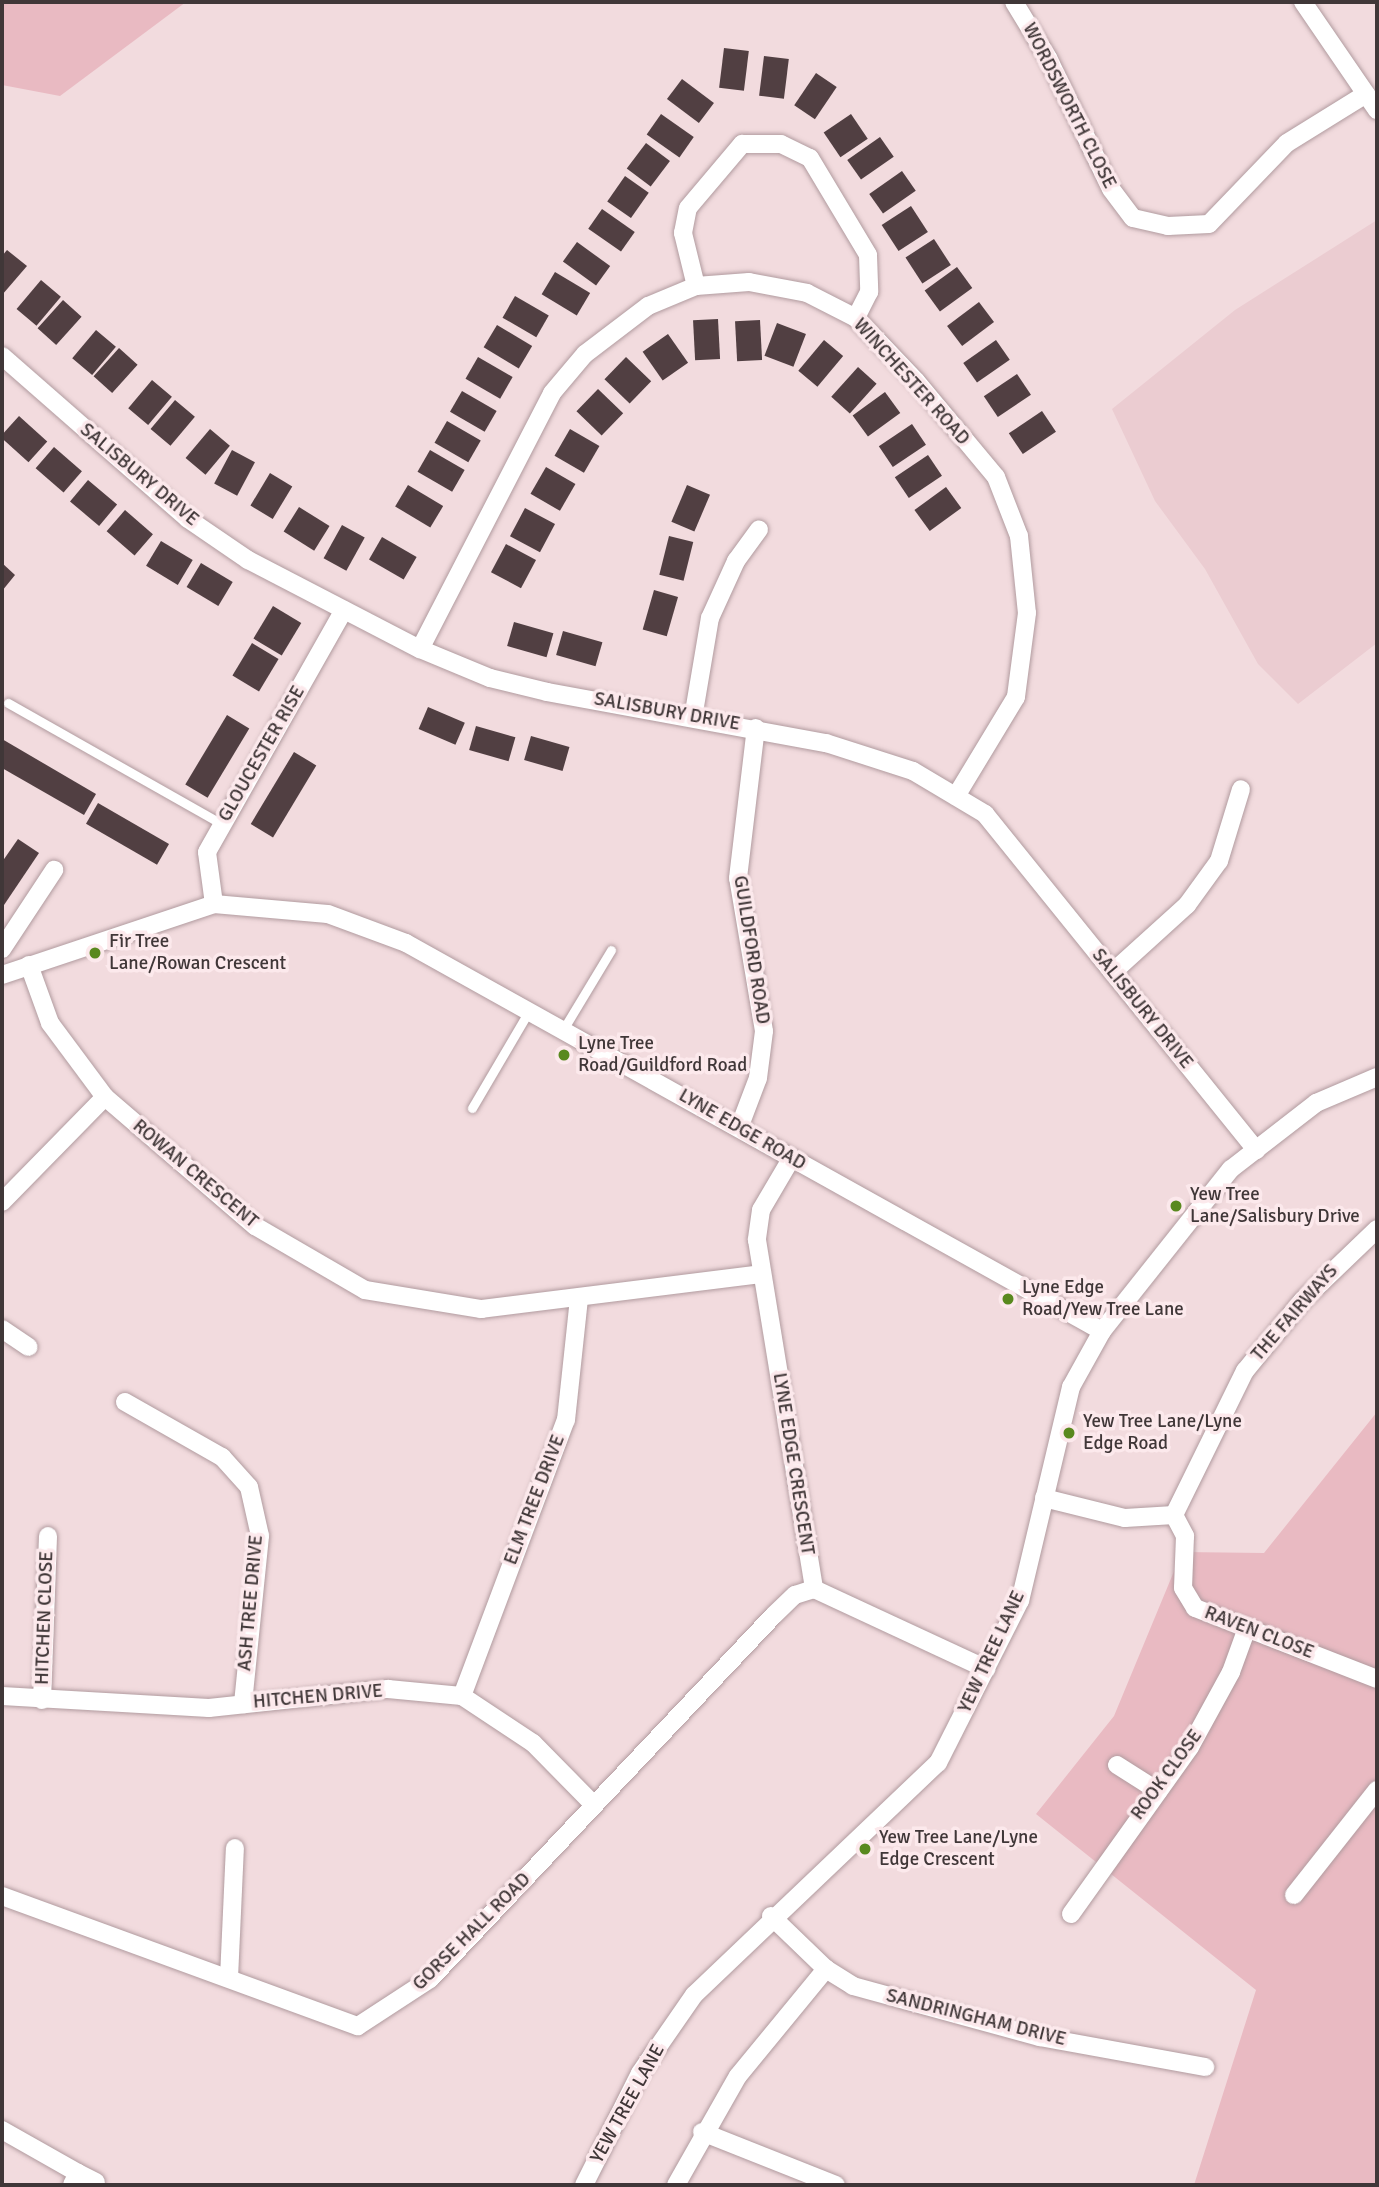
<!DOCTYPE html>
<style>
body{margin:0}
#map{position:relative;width:1379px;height:2187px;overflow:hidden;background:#f2dbde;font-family:Signika,sans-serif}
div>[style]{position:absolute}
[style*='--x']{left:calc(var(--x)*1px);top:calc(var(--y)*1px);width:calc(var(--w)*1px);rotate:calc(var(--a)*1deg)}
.built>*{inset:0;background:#ebccd1}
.green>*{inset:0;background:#e9bac2}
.building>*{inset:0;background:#513f42;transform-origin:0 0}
.roads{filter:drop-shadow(0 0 2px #b19b9f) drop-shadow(0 0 2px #b19b9f)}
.lane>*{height:9px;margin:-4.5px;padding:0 4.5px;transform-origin:4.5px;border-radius:4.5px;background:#fff}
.street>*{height:18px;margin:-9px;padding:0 9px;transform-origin:9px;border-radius:9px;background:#fff}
.dots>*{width:19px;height:19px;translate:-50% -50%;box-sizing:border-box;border:4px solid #fce9ec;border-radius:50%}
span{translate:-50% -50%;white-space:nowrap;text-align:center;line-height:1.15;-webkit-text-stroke:7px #fce9ec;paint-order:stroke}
.street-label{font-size:19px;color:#403738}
.poi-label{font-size:19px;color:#403738}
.left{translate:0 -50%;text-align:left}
.frame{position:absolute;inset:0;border:4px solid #403738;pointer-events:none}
</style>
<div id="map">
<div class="built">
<div style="clip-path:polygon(1377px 220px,1377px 643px,1298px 704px,1258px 664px,1205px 569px,1155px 501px,1112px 409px,1235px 310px)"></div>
</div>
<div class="green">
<div style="clip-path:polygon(2px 2px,186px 2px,60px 96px,2px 85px)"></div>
<div style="clip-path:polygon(1377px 1412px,1377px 2185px,1194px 2185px,1256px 1990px,1036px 1814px,1114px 1716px,1182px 1552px,1264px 1553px)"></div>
</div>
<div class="building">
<div style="left:724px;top:48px;width:25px;height:40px;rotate:7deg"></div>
<div style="left:764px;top:56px;width:25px;height:40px;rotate:7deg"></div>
<div style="left:816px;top:73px;width:25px;height:39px;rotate:34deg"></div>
<div style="left:682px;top:79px;width:40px;height:25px;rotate:37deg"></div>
<div style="left:661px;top:114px;width:40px;height:25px;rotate:35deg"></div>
<div style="left:851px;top:114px;width:30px;height:33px;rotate:56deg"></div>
<div style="left:880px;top:137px;width:24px;height:40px;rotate:55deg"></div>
<div style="left:646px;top:143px;width:30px;height:32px;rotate:37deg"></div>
<div style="left:902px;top:171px;width:24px;height:40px;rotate:55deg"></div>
<div style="left:625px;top:176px;width:29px;height:31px;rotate:35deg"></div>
<div style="left:911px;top:206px;width:31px;height:35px;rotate:57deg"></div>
<div style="left:602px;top:209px;width:40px;height:24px;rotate:35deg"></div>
<div style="left:934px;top:239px;width:31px;height:34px;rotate:57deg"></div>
<div style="left:577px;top:242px;width:41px;height:24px;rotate:36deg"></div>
<div style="clip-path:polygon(7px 250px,27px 266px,2px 295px,2px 256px)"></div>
<div style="left:957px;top:267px;width:26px;height:40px;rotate:54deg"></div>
<div style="left:555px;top:272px;width:41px;height:26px;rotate:31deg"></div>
<div style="left:41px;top:280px;width:26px;height:38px;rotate:40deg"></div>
<div style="left:515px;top:296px;width:39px;height:25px;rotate:30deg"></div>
<div style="left:63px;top:300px;width:25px;height:38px;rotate:42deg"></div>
<div style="left:979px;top:302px;width:25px;height:40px;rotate:53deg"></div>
<div style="left:718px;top:319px;width:40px;height:25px;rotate:87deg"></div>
<div style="left:760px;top:320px;width:40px;height:25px;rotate:87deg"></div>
<div style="left:777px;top:323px;width:31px;height:35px;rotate:21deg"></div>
<div style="left:497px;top:325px;width:41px;height:26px;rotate:31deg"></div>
<div style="left:96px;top:330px;width:26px;height:37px;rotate:40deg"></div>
<div style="left:668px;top:334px;width:35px;height:31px;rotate:55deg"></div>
<div style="left:824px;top:340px;width:25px;height:40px;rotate:40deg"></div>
<div style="left:996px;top:340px;width:24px;height:40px;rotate:55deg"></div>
<div style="left:119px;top:348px;width:25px;height:38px;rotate:42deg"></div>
<div style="left:478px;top:357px;width:40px;height:25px;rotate:30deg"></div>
<div style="left:626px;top:357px;width:35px;height:31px;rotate:44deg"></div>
<div style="left:858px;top:367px;width:25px;height:40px;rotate:42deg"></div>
<div style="left:1017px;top:374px;width:25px;height:40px;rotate:56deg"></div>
<div style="left:152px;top:380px;width:26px;height:37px;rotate:40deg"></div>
<div style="left:598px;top:389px;width:35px;height:31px;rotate:44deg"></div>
<div style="left:462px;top:391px;width:40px;height:24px;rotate:30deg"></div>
<div style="left:885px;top:392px;width:26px;height:40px;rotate:54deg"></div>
<div style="left:175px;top:400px;width:26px;height:38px;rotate:40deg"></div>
<div style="left:1042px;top:411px;width:25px;height:40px;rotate:56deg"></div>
<div style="left:19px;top:416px;width:38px;height:28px;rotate:42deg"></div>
<div style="left:447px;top:421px;width:39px;height:25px;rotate:30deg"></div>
<div style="left:912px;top:424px;width:25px;height:40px;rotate:56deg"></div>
<div style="left:210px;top:429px;width:26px;height:38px;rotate:40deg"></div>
<div style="left:570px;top:429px;width:34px;height:31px;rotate:30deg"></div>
<div style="left:54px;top:447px;width:37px;height:28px;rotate:41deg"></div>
<div style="left:232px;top:450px;width:26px;height:38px;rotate:28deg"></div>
<div style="left:430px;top:450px;width:40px;height:25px;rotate:30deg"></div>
<div style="left:928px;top:455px;width:25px;height:40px;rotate:56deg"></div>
<div style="left:546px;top:467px;width:34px;height:31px;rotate:30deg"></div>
<div style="left:270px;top:473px;width:26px;height:38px;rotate:31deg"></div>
<div style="left:88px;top:480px;width:38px;height:28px;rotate:40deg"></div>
<div style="left:408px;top:485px;width:41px;height:25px;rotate:31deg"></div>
<div style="left:687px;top:485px;width:25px;height:40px;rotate:23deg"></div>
<div style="left:946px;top:487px;width:26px;height:39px;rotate:54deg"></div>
<div style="left:299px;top:507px;width:36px;height:29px;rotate:32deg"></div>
<div style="left:525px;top:508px;width:34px;height:32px;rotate:28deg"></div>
<div style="left:125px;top:510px;width:37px;height:28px;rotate:41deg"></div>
<div style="left:342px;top:525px;width:26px;height:38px;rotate:29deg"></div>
<div style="left:669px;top:536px;width:25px;height:40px;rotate:14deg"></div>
<div style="left:382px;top:537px;width:40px;height:26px;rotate:30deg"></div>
<div style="left:161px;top:541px;width:37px;height:29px;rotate:31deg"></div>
<div style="left:506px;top:544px;width:34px;height:32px;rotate:28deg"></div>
<div style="clip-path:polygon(2px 563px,15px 575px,2px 591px)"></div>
<div style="left:201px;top:563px;width:37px;height:28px;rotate:31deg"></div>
<div style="left:654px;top:590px;width:25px;height:41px;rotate:16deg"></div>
<div style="left:273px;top:606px;width:33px;height:38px;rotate:31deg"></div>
<div style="left:514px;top:622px;width:41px;height:25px;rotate:16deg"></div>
<div style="left:563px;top:631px;width:41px;height:25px;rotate:16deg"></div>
<div style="left:252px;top:643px;width:31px;height:38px;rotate:31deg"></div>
<div style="left:428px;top:707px;width:40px;height:24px;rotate:23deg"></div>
<div style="left:227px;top:715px;width:26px;height:81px;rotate:31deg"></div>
<div style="left:476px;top:726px;width:41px;height:25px;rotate:16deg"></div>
<div style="left:531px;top:736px;width:40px;height:25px;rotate:16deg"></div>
<div style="clip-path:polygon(2px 739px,96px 794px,84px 815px,2px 768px)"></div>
<div style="left:294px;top:752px;width:26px;height:84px;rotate:31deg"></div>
<div style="left:98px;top:803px;width:82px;height:24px;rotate:30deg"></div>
<div style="clip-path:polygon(18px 839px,39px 853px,2px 908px,2px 862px)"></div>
</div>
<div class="roads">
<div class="lane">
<div style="--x:8;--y:703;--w:246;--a:29.5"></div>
<div style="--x:564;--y:1028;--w:91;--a:-58.9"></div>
<div style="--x:472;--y:1108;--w:113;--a:-59.6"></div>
</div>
<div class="street">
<div style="--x:1014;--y:2;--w:66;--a:58.7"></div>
<div style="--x:1048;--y:58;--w:145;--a:64.3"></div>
<div style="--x:1111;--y:189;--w:36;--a:53"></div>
<div style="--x:1133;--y:218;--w:36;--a:13"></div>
<div style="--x:1168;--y:226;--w:41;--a:-2.8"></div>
<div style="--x:1209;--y:224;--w:112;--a:-46.1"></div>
<div style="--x:1287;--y:143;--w:93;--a:-31.8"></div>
<div style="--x:1303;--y:2;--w:131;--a:55.6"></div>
<div style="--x:696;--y:286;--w:55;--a:-103.8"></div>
<div style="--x:683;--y:233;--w:25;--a:-79"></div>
<div style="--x:688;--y:208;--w:84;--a:-49.8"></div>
<div style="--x:742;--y:144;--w:39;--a:0"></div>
<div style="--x:781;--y:144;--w:32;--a:26"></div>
<div style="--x:810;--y:158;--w:113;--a:59.1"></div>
<div style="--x:868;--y:255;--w:37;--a:88"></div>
<div style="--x:869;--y:292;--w:29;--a:117"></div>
<div style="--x:2;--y:356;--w:247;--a:41.2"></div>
<div style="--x:188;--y:519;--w:73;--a:34.3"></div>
<div style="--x:248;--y:560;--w:194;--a:27.4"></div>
<div style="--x:420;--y:649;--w:76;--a:22.5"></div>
<div style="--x:490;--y:678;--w:59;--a:13.8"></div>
<div style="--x:547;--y:692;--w:284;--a:10.4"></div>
<div style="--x:826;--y:743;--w:91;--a:17.8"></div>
<div style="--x:913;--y:771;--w:84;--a:30.8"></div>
<div style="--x:985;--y:814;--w:432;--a:51.1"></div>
<div style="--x:420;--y:649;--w:288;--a:-62.7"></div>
<div style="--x:552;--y:393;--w:51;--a:-49.8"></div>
<div style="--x:585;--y:354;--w:79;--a:-37.3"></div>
<div style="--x:648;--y:306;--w:52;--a:-22.6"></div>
<div style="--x:696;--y:286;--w:53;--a:-4.3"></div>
<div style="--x:749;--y:282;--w:59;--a:10.7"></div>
<div style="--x:807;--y:293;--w:55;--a:27"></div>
<div style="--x:856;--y:318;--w:87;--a:46.4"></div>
<div style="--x:916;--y:381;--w:125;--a:50.2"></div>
<div style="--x:996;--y:477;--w:63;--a:68.7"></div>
<div style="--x:1019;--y:536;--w:77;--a:84.1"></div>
<div style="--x:1027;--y:613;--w:85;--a:97.5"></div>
<div style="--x:1016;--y:697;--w:116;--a:121.2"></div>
<div style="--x:693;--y:718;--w:101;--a:-80.4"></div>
<div style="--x:710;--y:618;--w:63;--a:-65.5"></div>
<div style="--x:736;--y:561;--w:39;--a:-54"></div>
<div style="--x:214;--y:904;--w:52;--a:-97.7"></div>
<div style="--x:207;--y:852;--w:278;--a:-60.5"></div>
<div style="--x:2;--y:949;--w:95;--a:-56.6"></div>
<div style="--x:29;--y:965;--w:62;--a:70.1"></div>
<div style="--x:50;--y:1023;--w:92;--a:53.4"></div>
<div style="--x:105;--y:1097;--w:198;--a:40.7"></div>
<div style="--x:255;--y:1226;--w:127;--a:30.2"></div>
<div style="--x:365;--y:1290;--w:118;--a:9.3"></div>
<div style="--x:481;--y:1309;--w:283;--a:-7.1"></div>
<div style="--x:1113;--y:972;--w:100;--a:-42.2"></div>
<div style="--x:1187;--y:905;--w:54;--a:-54"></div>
<div style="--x:1219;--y:861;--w:75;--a:-73"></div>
<div style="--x:2;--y:975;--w:224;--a:-18.5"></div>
<div style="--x:214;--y:904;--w:114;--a:5"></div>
<div style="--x:328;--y:914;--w:83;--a:20.4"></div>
<div style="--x:406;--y:943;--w:797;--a:29.14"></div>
<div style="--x:739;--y:1128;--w:53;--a:-69.2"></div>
<div style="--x:758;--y:1078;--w:47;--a:-82.7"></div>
<div style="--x:764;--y:1031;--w:155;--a:-99.6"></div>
<div style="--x:738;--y:878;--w:151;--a:-83.2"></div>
<div style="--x:791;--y:1159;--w:59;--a:120.5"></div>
<div style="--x:761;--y:1210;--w:30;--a:98"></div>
<div style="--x:757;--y:1240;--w:354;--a:80.7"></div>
<div style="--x:814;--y:1589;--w:190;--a:24.9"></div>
<div style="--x:2;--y:1202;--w:147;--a:-45.6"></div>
<div style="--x:2;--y:1329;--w:32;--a:34"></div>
<div style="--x:125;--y:1402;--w:112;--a:29.6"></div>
<div style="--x:222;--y:1457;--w:40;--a:48"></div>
<div style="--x:249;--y:1487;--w:50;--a:77.3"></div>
<div style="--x:260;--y:1536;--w:169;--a:95.8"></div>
<div style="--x:1044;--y:1498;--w:83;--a:13.9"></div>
<div style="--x:1125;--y:1518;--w:49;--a:-3.5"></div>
<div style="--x:1174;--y:1515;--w:161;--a:-63.8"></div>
<div style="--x:1245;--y:1371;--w:90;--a:-50.8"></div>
<div style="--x:1302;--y:1301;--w:104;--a:-43.8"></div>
<div style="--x:1174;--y:1515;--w:24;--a:62"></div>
<div style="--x:1185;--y:1536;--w:52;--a:92.2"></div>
<div style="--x:1183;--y:1588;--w:23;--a:59"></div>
<div style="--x:1195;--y:1608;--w:195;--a:21.3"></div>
<div style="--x:2;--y:1696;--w:207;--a:3.3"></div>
<div style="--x:209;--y:1708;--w:180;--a:-6.1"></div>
<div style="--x:388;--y:1689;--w:74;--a:5.4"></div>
<div style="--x:462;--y:1696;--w:85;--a:33.5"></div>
<div style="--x:533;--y:1743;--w:87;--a:45.5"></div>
<div style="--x:462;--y:1696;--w:295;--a:-69.4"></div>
<div style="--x:566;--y:1420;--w:123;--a:-83.9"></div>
<div style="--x:42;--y:1700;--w:164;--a:-87.9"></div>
<div style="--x:1117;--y:1765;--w:49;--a:32.4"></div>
<div style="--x:1294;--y:1895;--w:134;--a:-51.7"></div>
<div style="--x:2;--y:1896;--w:379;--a:20.1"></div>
<div style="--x:358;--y:2026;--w:86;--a:-33.1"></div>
<div style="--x:430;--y:1979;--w:501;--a:-46.62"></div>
<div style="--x:774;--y:1615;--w:29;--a:-44"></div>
<div style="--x:795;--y:1595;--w:20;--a:-18"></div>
<div style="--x:1071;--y:1914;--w:205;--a:-54.5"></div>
<div style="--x:1190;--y:1747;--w:85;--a:-61.3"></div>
<div style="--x:1231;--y:1672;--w:47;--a:-70"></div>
<div style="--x:771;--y:1916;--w:76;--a:43.9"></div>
<div style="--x:826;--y:1969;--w:32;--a:32"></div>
<div style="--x:853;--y:1986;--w:194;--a:15.3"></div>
<div style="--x:1040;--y:2037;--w:168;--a:10.3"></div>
<div style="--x:229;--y:1978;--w:130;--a:-87.4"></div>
<div style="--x:2;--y:2130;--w:87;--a:29.5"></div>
<div style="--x:78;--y:2173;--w:13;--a:117"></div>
<div style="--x:702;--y:2132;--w:144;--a:21.6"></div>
<div style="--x:78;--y:2173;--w:20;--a:27"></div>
<div style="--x:584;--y:2185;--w:125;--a:-63.4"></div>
<div style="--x:640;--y:2073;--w:95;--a:-55.3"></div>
<div style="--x:694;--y:1995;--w:337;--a:-43.6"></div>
<div style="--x:938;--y:1763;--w:182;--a:-63.2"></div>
<div style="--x:1020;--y:1601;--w:220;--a:-76.6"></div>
<div style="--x:1071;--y:1387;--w:64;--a:-61"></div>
<div style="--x:1102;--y:1331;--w:207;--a:-51.5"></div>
<div style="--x:1231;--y:1169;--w:108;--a:-37.8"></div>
<div style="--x:1316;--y:1103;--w:66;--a:-23.1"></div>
<div style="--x:676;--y:2185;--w:125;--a:-60.4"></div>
<div style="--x:738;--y:2076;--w:139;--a:-50.6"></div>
</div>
</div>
<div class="dots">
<div style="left:95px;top:953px;background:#59891e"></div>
<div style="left:564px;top:1055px;background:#59891e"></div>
<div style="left:1176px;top:1206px;background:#59891e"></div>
<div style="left:1008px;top:1299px;background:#59891e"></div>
<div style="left:1069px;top:1433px;background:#59891e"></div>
<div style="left:865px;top:1849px;background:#59891e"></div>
</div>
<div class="street-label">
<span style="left:1069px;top:106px;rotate:63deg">WORDSWORTH CLOSE</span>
<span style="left:911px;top:382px;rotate:48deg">WINCHESTER ROAD</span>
<span style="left:139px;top:475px;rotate:40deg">SALISBURY DRIVE</span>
<span style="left:667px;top:712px;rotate:10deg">SALISBURY DRIVE</span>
<span style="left:262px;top:754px;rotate:-60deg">GLOUCESTER RISE</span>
<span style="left:751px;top:950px;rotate:81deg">GUILDFORD ROAD</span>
<span style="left:1142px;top:1009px;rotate:51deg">SALISBURY DRIVE</span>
<span style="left:742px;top:1130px;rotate:30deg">LYNE EDGE ROAD</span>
<span style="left:195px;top:1174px;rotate:40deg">ROWAN CRESCENT</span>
<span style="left:1295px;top:1313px;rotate:-49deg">THE FAIRWAYS</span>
<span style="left:793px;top:1464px;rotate:81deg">LYNE EDGE CRESCENT</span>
<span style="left:535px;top:1500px;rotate:-69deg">ELM TREE DRIVE</span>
<span style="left:251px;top:1603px;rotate:-85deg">ASH TREE DRIVE</span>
<span style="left:45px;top:1618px;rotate:-88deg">HITCHEN CLOSE</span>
<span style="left:1259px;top:1633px;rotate:21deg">RAVEN CLOSE</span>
<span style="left:992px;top:1652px;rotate:-65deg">YEW TREE LANE</span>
<span style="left:318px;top:1697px;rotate:-5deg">HITCHEN DRIVE</span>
<span style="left:1167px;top:1775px;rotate:-54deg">ROOK CLOSE</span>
<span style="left:472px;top:1932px;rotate:-45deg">GORSE HALL ROAD</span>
<span style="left:976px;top:2018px;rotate:14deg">SANDRINGHAM DRIVE</span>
<span style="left:628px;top:2104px;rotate:-61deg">YEW TREE LANE</span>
</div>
<div class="poi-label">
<span class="left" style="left:109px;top:953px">Fir Tree<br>Lane/Rowan Crescent</span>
<span class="left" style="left:578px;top:1055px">Lyne Tree<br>Road/Guildford Road</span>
<span class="left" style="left:1190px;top:1206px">Yew Tree<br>Lane/Salisbury Drive</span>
<span class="left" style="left:1022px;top:1299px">Lyne Edge<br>Road/Yew Tree Lane</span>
<span class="left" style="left:1083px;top:1433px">Yew Tree Lane/Lyne<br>Edge Road</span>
<span class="left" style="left:879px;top:1849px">Yew Tree Lane/Lyne<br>Edge Crescent</span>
</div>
<div class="frame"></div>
</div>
